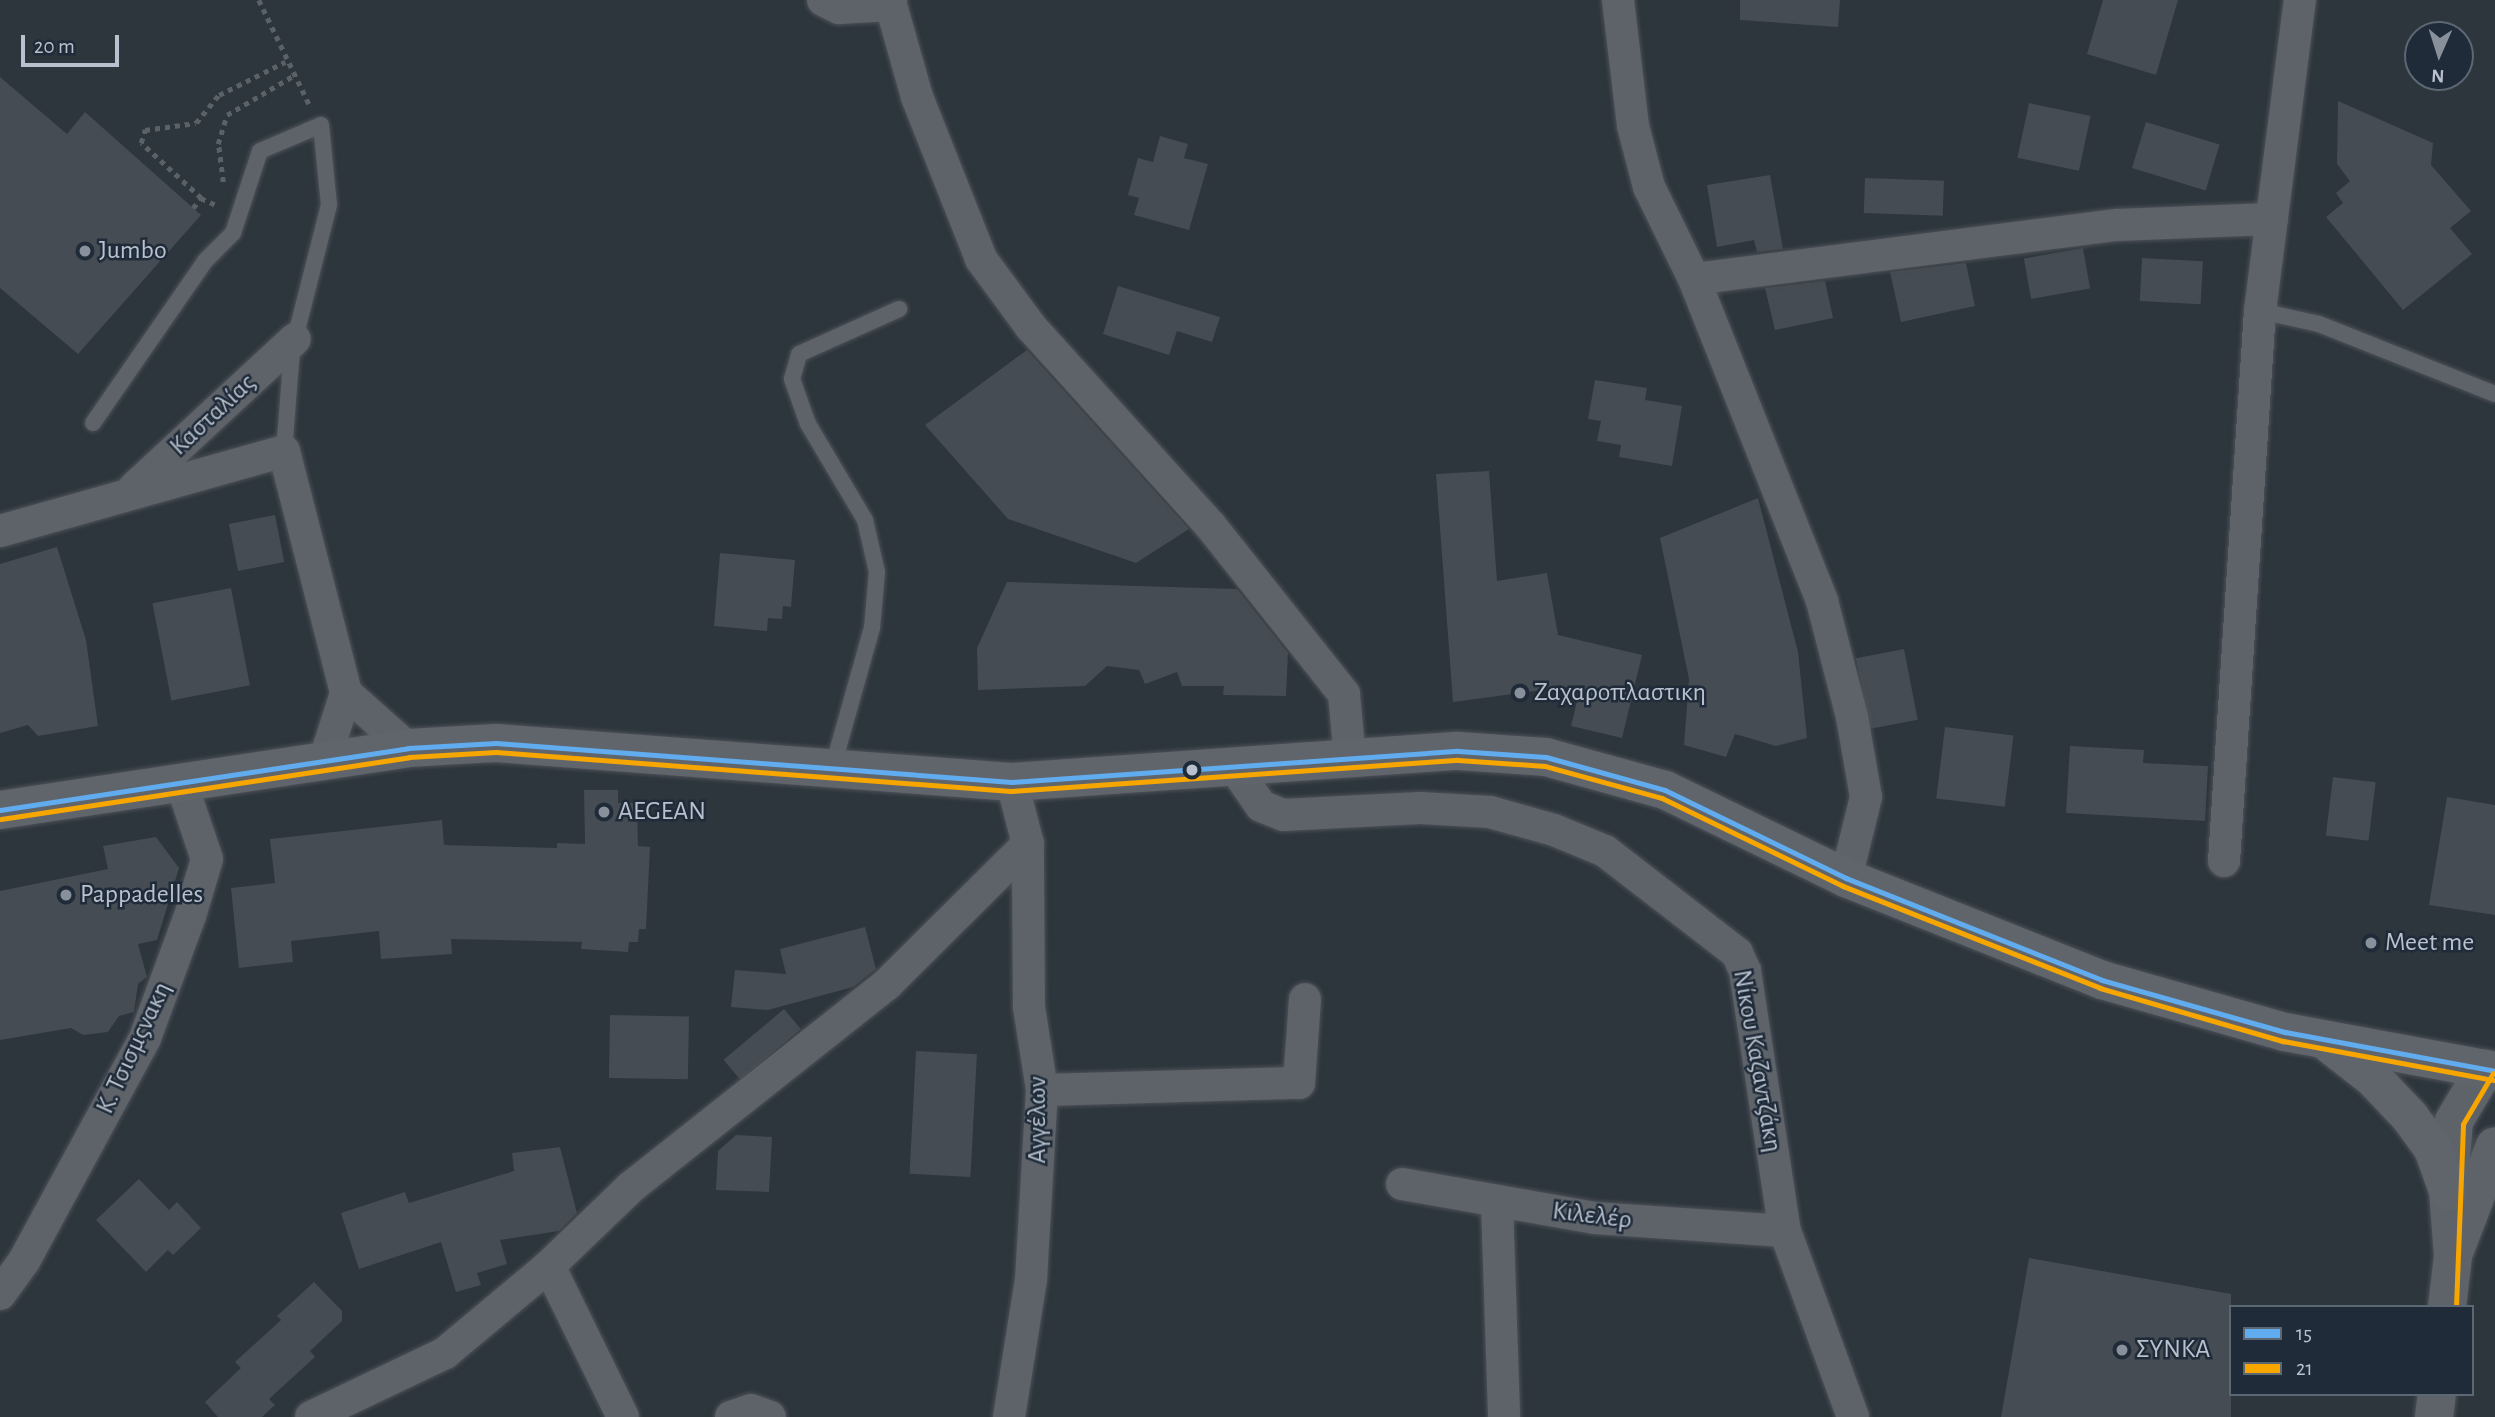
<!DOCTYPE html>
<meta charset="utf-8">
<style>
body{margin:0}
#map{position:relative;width:2495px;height:1417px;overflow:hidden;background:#2d353d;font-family:"Alegreya Sans",sans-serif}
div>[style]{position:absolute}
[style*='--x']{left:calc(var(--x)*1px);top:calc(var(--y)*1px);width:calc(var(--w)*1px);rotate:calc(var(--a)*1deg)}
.building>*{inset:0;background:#454c53;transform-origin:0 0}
.path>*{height:4.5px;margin-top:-2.25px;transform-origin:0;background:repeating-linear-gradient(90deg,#5b6267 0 5px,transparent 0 10px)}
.roads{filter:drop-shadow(0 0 2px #4c5157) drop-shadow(0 0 2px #4c5157)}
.service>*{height:16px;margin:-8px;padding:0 8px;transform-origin:8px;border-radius:8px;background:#5e636a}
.minor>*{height:32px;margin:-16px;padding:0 16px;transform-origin:16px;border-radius:16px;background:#5e636a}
.tertiary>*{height:38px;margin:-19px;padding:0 19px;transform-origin:19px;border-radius:19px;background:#5e636a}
.primary>*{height:38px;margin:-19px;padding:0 19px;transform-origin:19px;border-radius:19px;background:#60656c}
.bus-1>*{height:5px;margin:-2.5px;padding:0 2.5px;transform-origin:2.5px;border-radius:2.5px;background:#60acee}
.bus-2>*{height:5px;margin:-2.5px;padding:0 2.5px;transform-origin:2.5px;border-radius:2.5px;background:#f7a600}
.dots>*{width:19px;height:19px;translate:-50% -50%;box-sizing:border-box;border:4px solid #1f2b39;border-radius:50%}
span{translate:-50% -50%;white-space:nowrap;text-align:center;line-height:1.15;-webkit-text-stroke:5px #1f2b39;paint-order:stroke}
.poi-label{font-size:26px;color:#b8c1cd}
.left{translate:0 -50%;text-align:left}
.street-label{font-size:26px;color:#b8c1cd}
.legend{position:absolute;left:2229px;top:1305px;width:245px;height:91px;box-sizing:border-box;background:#1f2b39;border:2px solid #5c6774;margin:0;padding:9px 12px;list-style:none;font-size:21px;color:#b8c1cd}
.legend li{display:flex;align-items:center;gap:14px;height:35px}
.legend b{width:35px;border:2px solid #5c6774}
.north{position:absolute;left:2404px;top:21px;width:70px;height:70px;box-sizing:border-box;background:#1f2b39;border:2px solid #5c6774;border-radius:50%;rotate:183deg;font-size:19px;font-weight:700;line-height:28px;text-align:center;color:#b8c1cd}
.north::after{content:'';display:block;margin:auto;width:24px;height:32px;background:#87909b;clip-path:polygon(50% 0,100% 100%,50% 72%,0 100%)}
.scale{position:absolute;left:21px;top:35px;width:98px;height:32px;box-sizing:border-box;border:4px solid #b8c1cd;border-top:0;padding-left:9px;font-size:21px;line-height:24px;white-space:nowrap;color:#b8c1cd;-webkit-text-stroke:5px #1f2b39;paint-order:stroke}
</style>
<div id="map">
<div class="building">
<div style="clip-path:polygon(1740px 0,1840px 0,1838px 27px,1740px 20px)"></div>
<div style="clip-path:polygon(2103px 0,2178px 0,2156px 75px,2087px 54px)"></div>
<div style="clip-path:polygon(0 77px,67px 134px,85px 112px,201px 215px,78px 354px,0 288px)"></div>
<div style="clip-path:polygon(2338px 101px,2433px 143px,2431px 165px,2471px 211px,2450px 228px,2472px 254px,2403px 310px,2326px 217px,2343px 203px,2336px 193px,2350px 181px,2337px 164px)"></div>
<div style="left:2029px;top:103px;width:63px;height:56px;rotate:12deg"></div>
<div style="left:2146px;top:122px;width:77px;height:48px;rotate:17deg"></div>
<div style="clip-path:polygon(1160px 136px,1188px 144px,1184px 158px,1208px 164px,1189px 230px,1134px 215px,1139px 198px,1128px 195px,1138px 158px,1153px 162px)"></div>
<div style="clip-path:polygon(1770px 175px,1783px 249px,1757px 252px,1754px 240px,1717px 247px,1707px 185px)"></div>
<div style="left:1865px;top:178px;width:79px;height:35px;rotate:2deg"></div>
<div style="left:2083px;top:248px;width:41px;height:60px;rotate:80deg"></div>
<div style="left:2142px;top:258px;width:61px;height:43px;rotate:3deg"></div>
<div style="clip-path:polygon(1966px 263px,1975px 306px,1901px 322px,1890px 272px)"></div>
<div style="clip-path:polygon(1825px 281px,1833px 318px,1775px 330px,1765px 288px)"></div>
<div style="clip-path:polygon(1118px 286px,1220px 317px,1212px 342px,1177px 331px,1169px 355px,1103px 334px)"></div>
<div style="clip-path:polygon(1027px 350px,1189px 529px,1136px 563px,1008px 519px,925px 425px)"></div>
<div style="clip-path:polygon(1595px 380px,1647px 388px,1645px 400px,1682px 406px,1672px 466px,1619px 457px,1621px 445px,1597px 441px,1601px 421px,1588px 419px)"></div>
<div style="clip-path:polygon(1489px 471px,1497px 581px,1547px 573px,1558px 635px,1642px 655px,1622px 738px,1571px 726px,1581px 685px,1453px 702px,1436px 474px)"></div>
<div style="clip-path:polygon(1758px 498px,1798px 652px,1807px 738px,1776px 746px,1735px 734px,1726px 757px,1684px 745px,1689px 679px,1660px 538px)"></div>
<div style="left:275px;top:515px;width:48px;height:47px;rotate:79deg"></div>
<div style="clip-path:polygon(57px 547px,86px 640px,98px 726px,38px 736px,28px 725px,0 733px,0 564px)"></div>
<div style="clip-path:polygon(720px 553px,795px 560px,791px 607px,783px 606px,782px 619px,768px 618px,767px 631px,714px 626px)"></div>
<div style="clip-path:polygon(1007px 582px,1237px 589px,1288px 653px,1286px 696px,1223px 695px,1224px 686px,1182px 686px,1177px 672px,1145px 684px,1139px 670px,1107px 666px,1085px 686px,978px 690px,977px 648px)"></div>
<div style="left:231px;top:588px;width:99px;height:80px;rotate:79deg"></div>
<div style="left:1904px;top:649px;width:72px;height:49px;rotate:79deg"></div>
<div style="left:1945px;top:727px;width:69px;height:72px;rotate:7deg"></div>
<div style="clip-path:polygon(2070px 746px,2144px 750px,2143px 763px,2208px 766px,2205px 821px,2066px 813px)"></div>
<div style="left:2333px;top:777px;width:43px;height:59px;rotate:7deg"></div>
<div style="clip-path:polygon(584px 790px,618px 790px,618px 803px,637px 803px,638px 846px,650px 847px,646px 929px,639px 929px,638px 942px,629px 942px,628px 952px,581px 949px,582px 942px,451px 939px,452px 954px,381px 959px,379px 931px,291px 941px,293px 962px,239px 968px,231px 888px,275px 883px,270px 839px,442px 820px,444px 845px,557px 848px,557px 843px,585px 844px)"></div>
<div style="clip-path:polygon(2447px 797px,2495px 805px,2495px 915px,2429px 905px)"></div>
<div style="clip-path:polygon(156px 837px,179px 868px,157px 940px,138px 944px,147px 977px,138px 984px,134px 1012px,119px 1016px,108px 1032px,83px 1035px,71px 1028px,0 1040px,0 891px,108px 869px,103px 846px)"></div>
<div style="clip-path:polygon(865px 927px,876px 969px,853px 987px,768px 1010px,731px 1007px,735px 970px,786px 974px,780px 949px)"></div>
<div style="left:784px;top:1009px;width:26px;height:79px;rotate:50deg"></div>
<div style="left:610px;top:1015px;width:79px;height:63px;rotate:1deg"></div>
<div style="left:916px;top:1051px;width:61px;height:123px;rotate:3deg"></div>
<div style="clip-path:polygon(736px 1135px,772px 1137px,769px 1192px,716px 1190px,718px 1151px)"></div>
<div style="clip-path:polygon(560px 1147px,577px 1213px,559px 1231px,500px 1240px,507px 1264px,477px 1273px,481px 1285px,456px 1292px,441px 1242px,359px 1269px,341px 1213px,405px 1192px,409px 1203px,514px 1171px,512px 1153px)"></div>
<div style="clip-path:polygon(139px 1179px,169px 1210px,177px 1202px,201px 1228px,173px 1255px,168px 1250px,146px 1272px,96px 1220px)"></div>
<div style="clip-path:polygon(2029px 1258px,2231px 1294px,2231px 1417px,2001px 1417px)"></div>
<div style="clip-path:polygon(314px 1282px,342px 1311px,342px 1321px,310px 1351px,315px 1357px,269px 1399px,275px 1405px,262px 1417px,218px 1417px,205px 1402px,241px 1368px,235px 1362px,281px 1320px,277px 1316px)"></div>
</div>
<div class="path">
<div style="--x:259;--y:0;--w:118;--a:64.3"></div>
<div style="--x:223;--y:182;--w:38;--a:-97"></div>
<div style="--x:218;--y:144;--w:30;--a:-73"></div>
<div style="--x:227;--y:115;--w:77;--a:-30.6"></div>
<div style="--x:201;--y:198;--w:19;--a:25"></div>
<div style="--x:193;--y:208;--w:13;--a:-51"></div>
<div style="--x:201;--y:198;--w:81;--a:-137.5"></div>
<div style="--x:141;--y:143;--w:14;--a:-73"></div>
<div style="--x:145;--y:130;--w:51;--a:-7.8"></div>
<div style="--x:196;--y:123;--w:36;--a:-51"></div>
<div style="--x:219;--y:95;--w:74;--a:-26.6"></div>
</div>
<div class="roads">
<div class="service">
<div style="--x:2260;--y:311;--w:60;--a:12.4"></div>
<div style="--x:2319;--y:324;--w:189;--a:21.7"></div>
<div style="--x:93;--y:423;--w:197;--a:-55.3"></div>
<div style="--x:205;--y:261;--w:40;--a:-45"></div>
<div style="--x:233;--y:233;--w:86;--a:-71.8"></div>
<div style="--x:260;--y:151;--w:66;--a:-23.1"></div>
<div style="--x:321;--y:125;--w:80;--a:84.3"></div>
<div style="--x:329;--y:205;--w:150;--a:104.3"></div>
<div style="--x:292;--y:350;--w:101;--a:94.5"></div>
<div style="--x:832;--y:770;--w:148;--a:-74.3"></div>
<div style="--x:872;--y:628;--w:56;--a:-84.9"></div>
<div style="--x:877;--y:572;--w:53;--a:-103"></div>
<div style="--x:865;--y:520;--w:112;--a:-120.7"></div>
<div style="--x:808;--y:424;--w:48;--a:-109.6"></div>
<div style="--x:792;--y:379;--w:26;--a:-74"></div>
<div style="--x:799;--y:354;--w:110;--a:-24.2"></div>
</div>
<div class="minor">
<div style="--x:823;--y:0;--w:18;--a:27"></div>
<div style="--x:839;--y:8;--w:52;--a:-3.3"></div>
<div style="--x:891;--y:5;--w:5;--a:-90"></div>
<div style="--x:1618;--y:0;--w:127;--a:83.2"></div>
<div style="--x:1633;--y:126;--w:63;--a:75.3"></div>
<div style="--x:1649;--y:187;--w:102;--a:63.9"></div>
<div style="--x:1694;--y:279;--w:347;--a:68.3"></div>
<div style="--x:1822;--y:601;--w:120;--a:75.5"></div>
<div style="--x:1852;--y:717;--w:81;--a:80.1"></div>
<div style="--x:1866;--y:797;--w:83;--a:103.9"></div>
<div style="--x:891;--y:5;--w:96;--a:74.2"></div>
<div style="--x:917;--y:97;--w:174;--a:68.4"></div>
<div style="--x:981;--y:259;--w:84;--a:53.7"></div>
<div style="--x:1031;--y:327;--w:267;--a:47.9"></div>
<div style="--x:1210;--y:525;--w:216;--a:51.6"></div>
<div style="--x:1344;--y:694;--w:65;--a:84.7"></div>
<div style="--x:1694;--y:279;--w:426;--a:-7.3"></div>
<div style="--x:2117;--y:225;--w:155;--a:-2.2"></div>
<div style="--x:134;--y:488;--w:219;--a:-42.8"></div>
<div style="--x:0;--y:531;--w:295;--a:-15.7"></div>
<div style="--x:284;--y:451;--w:250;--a:75.6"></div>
<div style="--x:346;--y:693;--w:72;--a:107.7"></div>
<div style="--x:346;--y:693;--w:83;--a:41.6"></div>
<div style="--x:1234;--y:767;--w:47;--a:55.3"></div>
<div style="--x:1261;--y:806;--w:24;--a:22"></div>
<div style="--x:1283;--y:815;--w:137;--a:-2.9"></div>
<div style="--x:1420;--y:808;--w:70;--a:3.3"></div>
<div style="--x:1490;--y:812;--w:66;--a:15.7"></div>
<div style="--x:1554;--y:830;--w:55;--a:22.4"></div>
<div style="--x:1605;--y:851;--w:167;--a:37.7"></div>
<div style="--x:1737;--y:953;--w:20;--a:66"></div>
<div style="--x:1745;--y:971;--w:263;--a:81.3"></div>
<div style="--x:1785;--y:1231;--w:198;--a:69.9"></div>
<div style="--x:2224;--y:861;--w:551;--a:-86.26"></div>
<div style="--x:2260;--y:311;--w:314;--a:-82.7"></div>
<div style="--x:1042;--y:1090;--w:257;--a:-1.6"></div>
<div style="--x:1299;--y:1083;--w:84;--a:-85.9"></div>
<div style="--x:1402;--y:1184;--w:196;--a:10"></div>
<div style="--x:1595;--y:1218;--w:190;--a:3.9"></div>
<div style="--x:1497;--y:1203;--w:214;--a:88.1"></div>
<div style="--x:549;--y:1266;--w:168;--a:63.9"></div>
<div style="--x:0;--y:1294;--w:41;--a:-54"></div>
<div style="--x:24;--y:1261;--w:254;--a:-61.5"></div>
<div style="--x:145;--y:1038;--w:130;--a:-69.8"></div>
<div style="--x:190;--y:916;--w:59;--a:-73.4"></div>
<div style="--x:207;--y:859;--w:78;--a:-108.7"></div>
<div style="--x:311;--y:1417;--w:148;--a:-25.5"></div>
<div style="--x:445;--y:1353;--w:136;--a:-39.9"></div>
<div style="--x:549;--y:1266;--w:114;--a:-43.9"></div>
<div style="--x:631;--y:1187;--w:327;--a:-38.4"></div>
<div style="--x:887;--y:984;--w:199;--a:-44.8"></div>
<div style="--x:731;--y:1417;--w:21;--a:-19"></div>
<div style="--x:751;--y:1410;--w:20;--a:20"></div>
<div style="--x:1009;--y:1417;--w:139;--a:-80.9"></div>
<div style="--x:1031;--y:1280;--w:190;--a:-86.7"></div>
<div style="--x:1042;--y:1090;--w:84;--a:-98.9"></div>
<div style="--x:1029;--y:1007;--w:163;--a:-90.4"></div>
<div style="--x:1028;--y:844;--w:64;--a:-104.5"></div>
</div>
<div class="tertiary">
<div style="--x:2455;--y:1250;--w:111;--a:-69"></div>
<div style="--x:2447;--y:1307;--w:51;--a:-83.3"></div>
<div style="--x:2453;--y:1256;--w:65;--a:-94.4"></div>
<div style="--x:2448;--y:1191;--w:70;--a:-85.1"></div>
<div style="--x:2454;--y:1121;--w:61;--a:-59.2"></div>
<div style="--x:2434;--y:1417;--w:23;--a:-83"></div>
</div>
<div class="primary">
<div style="--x:0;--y:810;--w:413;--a:-8.6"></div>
<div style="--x:408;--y:748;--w:88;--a:-3.3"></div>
<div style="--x:496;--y:743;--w:517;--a:4.32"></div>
<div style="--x:1012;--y:782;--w:447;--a:-4"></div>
<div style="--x:1458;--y:751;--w:88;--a:3.9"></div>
<div style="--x:1546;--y:757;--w:123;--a:15.5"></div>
<div style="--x:1665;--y:790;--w:201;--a:25.9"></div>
<div style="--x:1846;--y:878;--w:276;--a:21.7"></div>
<div style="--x:2102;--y:980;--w:190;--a:15.9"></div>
<div style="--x:2285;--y:1032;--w:214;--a:10.5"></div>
<div style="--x:2327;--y:1042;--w:58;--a:38"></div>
<div style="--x:2373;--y:1078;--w:54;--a:46.5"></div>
<div style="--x:2410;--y:1117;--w:39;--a:54"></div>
<div style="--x:2433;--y:1149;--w:45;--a:70.3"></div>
</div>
</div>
<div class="bus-1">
<div style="--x:0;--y:810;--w:413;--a:-8.6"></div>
<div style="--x:408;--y:748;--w:88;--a:-3.3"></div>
<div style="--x:496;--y:743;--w:517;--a:4.32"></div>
<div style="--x:1012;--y:782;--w:447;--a:-4"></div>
<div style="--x:1458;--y:751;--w:88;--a:3.9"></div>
<div style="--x:1546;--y:757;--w:123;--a:15.5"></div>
<div style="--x:1665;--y:790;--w:201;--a:25.9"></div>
<div style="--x:1846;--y:878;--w:276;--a:21.7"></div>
<div style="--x:2102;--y:980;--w:190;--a:15.9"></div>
<div style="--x:2285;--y:1032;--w:214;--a:10.5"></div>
</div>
<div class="bus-2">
<div style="--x:1;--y:819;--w:413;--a:-8.6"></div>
<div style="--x:409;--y:757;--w:87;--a:-3.3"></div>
<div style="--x:496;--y:752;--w:516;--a:4.33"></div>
<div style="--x:1011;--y:791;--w:448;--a:-4"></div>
<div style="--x:1458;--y:760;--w:87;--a:3.9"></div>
<div style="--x:1545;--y:766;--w:121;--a:15.3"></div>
<div style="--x:1662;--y:798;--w:201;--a:25.9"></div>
<div style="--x:1843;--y:886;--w:277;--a:21.6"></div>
<div style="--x:2100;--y:988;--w:191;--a:16.2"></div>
<div style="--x:2283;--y:1041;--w:214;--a:10.5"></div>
<div style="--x:2456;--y:1307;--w:183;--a:-87.8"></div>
<div style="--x:2463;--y:1124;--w:59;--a:-59.5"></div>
</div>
<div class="dots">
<div style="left:85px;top:251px;background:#87909b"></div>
<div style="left:1520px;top:693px;background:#87909b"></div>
<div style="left:1192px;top:770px;background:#b8c1cd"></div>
<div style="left:604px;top:812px;background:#87909b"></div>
<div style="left:66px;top:895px;background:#87909b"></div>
<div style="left:2371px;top:943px;background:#87909b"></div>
<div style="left:2122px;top:1350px;background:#87909b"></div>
</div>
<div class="poi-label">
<span class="left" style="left:99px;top:251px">Jumbo</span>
<span class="left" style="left:1534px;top:693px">Ζαχαροπλαστικη</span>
<span class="left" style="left:618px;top:812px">AEGEAN</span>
<span class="left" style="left:80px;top:895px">Pappadelles</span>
<span class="left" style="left:2385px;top:943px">Meet me</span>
<span class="left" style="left:2136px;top:1350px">ΣΥΝΚΑ</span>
</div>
<div class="street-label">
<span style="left:213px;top:415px;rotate:-43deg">Κασταλίας</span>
<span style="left:134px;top:1048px;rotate:-65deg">Κ. Τσισμςνακη</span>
<span style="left:1757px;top:1061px;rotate:80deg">Νίκου Καζαντζάκη</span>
<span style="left:1038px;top:1120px;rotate:-90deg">Αγγέλων</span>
<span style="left:1592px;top:1216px;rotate:7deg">Κιλελέρ</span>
</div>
<ul class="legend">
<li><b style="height:9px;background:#60acee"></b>15</li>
<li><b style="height:9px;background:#f7a600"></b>21</li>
</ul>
<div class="north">N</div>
<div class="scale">20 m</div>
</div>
